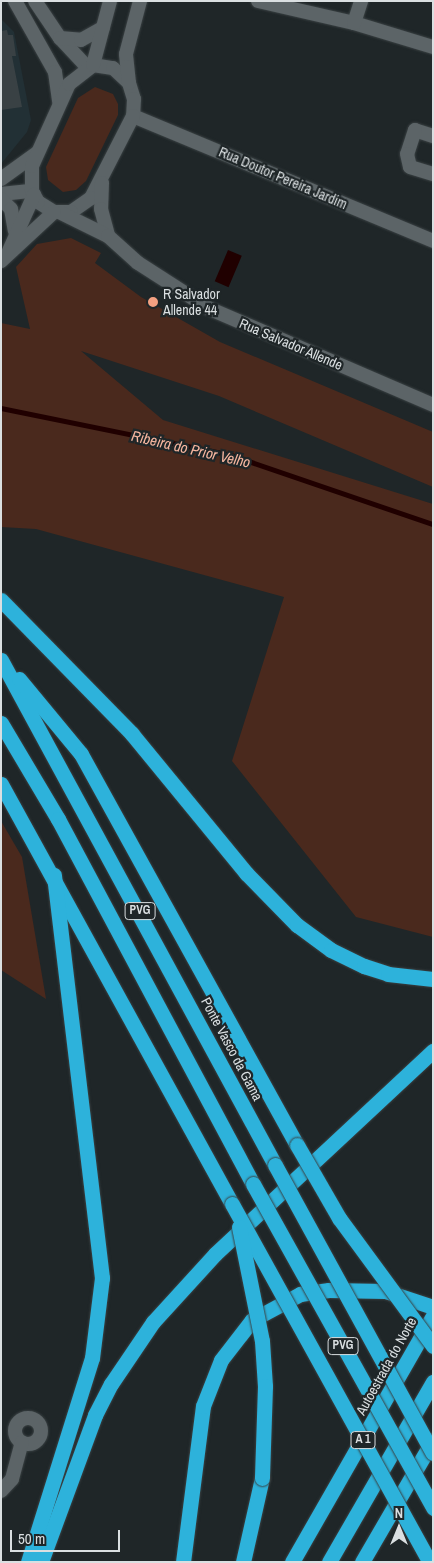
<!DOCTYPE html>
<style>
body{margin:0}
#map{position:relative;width:434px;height:1563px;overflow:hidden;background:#1f2628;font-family:"Archivo Narrow",sans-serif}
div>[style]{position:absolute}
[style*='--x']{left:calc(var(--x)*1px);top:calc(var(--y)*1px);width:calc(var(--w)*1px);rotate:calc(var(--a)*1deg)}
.built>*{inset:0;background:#223035}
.green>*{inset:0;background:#4a291d}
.water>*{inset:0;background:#200000;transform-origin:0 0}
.stream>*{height:4.5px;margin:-2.25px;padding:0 2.25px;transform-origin:2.25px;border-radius:2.25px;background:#200000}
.building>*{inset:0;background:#394144}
.roads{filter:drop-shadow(0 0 1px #3a4143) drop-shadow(0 0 1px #3a4143)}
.minor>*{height:14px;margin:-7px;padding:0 7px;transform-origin:7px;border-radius:7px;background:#5c6467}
.minor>.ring{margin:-7px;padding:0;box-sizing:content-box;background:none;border:14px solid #5c6467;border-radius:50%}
.tertiary>*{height:14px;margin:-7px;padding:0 7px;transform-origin:7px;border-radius:7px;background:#5c6467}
.motorway>*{height:15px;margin:-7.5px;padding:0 7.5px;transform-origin:7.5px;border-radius:7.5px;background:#2db2db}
.bridges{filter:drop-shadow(0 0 1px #3a4143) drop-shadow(0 0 1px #3a4143)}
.motorway-bridge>*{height:15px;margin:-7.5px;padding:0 7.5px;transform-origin:7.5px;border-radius:7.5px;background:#2db2db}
.dots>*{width:14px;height:14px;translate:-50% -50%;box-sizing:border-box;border:2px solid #1f2628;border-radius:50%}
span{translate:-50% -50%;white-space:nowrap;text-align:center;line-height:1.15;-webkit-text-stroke:4.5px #1f2628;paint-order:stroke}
.shield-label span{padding:1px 4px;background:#1f2628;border:1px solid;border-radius:4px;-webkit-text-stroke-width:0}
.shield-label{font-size:12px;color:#dadfe1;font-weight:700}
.street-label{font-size:14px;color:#dadfe1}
.poi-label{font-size:14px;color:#dadfe1}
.left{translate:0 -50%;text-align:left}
.water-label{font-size:15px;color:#f8b7a0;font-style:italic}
.frame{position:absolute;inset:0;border:2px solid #dadfe1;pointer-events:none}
.north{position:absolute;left:374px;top:1503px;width:50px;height:50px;-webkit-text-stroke:4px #1f2628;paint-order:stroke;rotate:0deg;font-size:14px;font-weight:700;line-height:20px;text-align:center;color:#dadfe1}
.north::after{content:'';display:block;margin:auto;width:18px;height:22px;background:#dadfe1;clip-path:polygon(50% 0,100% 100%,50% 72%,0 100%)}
.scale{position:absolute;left:10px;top:1530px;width:110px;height:22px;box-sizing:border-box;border:2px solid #dadfe1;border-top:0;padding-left:6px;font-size:15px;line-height:18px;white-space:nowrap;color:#dadfe1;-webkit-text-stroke:4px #1f2628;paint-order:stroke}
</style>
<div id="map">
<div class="built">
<div style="clip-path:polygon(1px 19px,14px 32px,31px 120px,27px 132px,1px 164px)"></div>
</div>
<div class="green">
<div style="clip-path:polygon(95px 87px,113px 94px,118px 104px,118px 115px,86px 181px,76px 190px,63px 192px,48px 180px,46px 167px,78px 98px)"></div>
<div style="clip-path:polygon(71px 238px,101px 253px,95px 263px,141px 297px,220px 342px,433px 432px,433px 487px,219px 396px,81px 351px,163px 420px,433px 504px,433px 937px,356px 917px,232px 761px,284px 597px,36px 529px,1px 527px,1px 323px,30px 329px,16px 267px,37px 244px)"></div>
<div style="clip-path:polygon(1px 821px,22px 857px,46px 999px,1px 970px)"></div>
</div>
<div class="water">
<div style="left:228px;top:250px;width:15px;height:34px;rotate:23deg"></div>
</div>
<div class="stream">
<div style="--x:1;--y:408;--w:232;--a:11.5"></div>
<div style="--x:228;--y:454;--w:217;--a:18.9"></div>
</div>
<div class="building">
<div style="clip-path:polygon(7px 30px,8px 35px,13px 35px,16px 56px,12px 56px,22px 107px,1px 110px,1px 31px)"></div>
</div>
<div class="roads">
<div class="minor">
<div style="--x:258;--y:1;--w:98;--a:12.9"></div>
<div style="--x:354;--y:23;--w:83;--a:16.9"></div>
<div style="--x:354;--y:23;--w:23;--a:-72"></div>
<div style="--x:133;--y:116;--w:325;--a:22.6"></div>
<div style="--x:433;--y:136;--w:19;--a:-162"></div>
<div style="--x:415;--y:130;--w:25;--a:108"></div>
<div style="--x:407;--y:154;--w:13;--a:77"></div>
<div style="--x:410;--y:167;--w:24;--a:17"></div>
<div style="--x:1;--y:179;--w:44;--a:-35.8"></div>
<div style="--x:1;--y:194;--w:31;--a:-6"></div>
<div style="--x:1;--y:199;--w:14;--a:45"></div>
<div style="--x:11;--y:209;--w:22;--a:80"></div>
<div class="ring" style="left:15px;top:1418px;width:12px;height:12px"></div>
<div style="--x:1;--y:1491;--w:16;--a:-47"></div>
<div style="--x:12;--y:1479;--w:38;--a:-75"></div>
</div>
<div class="tertiary">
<div style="--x:15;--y:1;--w:81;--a:60.6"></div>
<div style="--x:55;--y:72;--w:30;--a:82"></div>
<div style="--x:35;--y:1;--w:45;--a:56"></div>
<div style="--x:60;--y:38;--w:40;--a:47"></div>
<div style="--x:60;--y:38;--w:21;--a:5"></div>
<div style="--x:81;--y:40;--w:25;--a:-29"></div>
<div style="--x:93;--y:65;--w:20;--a:9"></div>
<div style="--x:113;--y:68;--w:22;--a:43"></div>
<div style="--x:129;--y:83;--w:17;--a:73"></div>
<div style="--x:134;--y:99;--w:17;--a:93"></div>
<div style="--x:133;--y:116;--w:92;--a:117.1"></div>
<div style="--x:91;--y:198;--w:24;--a:145"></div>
<div style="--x:71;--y:212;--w:17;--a:180"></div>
<div style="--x:54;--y:212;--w:19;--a:-148"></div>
<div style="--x:38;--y:202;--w:13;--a:-119"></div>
<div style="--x:32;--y:191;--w:25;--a:-90"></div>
<div style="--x:32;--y:166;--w:90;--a:-65.7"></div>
<div style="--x:69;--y:84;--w:31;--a:-38"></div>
<div style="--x:93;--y:65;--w:66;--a:-75.1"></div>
<div style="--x:129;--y:83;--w:29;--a:-96"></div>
<div style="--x:126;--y:54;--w:55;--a:-75.2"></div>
<div style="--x:102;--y:183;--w:26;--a:92"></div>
<div style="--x:101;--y:209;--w:28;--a:75"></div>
<div style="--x:61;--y:213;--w:52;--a:26.1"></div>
<div style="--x:108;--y:236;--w:40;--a:42"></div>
<div style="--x:138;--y:263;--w:83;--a:32.7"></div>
<div style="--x:208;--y:308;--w:245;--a:23.3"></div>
<div style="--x:8;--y:253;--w:64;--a:-65.9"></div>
<div style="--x:1;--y:261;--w:72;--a:-42.8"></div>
</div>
<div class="motorway">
<div style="--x:1;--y:600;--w:187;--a:45.6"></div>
<div style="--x:132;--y:734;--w:180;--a:50.6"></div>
<div style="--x:246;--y:873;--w:73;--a:45.6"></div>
<div style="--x:297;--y:925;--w:42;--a:36.3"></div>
<div style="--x:331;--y:950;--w:37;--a:26"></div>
<div style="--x:364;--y:966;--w:25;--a:18"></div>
<div style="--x:388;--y:974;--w:45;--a:6.3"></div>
<div style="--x:1;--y:660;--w:575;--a:61.52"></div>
<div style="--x:19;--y:679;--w:97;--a:50.4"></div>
<div style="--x:81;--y:754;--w:447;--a:61.1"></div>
<div style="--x:1;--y:723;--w:112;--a:59.3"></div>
<div style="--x:58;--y:819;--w:414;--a:61.9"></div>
<div style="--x:1;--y:784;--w:479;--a:61.2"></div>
<div style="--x:28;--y:1562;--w:214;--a:-72.6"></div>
<div style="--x:92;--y:1358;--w:81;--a:-82.9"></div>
<div style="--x:102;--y:1278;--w:406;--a:-96.8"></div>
<div style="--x:41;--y:1562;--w:157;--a:-69.8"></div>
<div style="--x:95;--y:1415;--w:35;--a:-63"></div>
<div style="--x:111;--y:1384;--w:75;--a:-55.9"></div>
<div style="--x:153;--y:1322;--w:92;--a:-47.6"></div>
<div style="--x:215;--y:1254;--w:298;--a:-43"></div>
<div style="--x:183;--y:1562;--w:157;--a:-82.7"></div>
<div style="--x:203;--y:1406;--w:49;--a:-68.6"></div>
<div style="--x:221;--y:1360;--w:51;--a:-52.2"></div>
<div style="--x:252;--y:1320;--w:55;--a:-28.4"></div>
<div style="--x:300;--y:1294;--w:29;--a:-8"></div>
<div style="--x:329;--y:1290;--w:56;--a:1"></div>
<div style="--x:385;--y:1291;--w:51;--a:18.4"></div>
<div style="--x:243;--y:1562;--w:86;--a:-77.3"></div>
<div style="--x:292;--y:1562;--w:284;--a:-60.2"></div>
<div style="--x:329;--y:1562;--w:208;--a:-60"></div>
<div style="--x:362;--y:1562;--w:141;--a:-59.8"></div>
</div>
</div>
<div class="bridges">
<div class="motorway-bridge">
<div style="--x:297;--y:1145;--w:84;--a:60.1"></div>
<div style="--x:339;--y:1218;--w:159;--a:53.7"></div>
<div style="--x:275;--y:1165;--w:328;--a:61.3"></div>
<div style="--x:253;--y:1184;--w:371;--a:60.9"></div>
<div style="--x:232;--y:1204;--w:409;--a:61.1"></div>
<div style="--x:239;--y:1227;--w:116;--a:78.6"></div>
<div style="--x:262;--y:1341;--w:45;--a:86.2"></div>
<div style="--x:265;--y:1386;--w:92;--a:91.9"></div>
</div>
</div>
<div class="dots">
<div style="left:153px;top:302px;background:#f3a081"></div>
</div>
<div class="shield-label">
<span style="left:140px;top:911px">PVG</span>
<span style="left:343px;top:1346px">PVG</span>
<span style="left:363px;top:1440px">A 1</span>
</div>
<div class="street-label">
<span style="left:283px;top:178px;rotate:23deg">Rua Doutor Pereira Jardim</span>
<span style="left:291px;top:344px;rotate:23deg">Rua Salvador Allende</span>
<span style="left:232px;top:1049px;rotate:62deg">Ponte Vasco da Gama</span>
<span style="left:386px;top:1366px;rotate:-61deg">Autoestrada do Norte</span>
</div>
<div class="poi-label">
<span class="left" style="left:163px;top:302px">R Salvador<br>Allende 44</span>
</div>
<div class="water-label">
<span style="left:191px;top:449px;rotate:13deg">Ribeira do Prior Velho</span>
</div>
<div class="frame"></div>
<div class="north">N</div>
<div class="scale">50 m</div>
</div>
